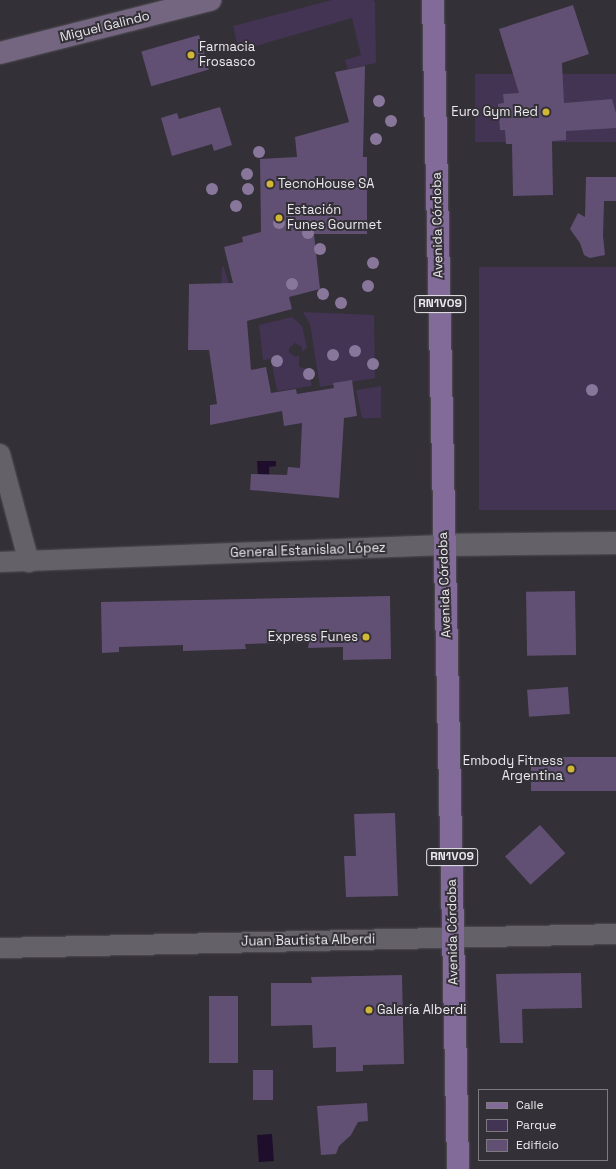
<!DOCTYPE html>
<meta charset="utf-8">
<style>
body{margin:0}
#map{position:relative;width:616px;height:1169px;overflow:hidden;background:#333037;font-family:"Space Grotesk",sans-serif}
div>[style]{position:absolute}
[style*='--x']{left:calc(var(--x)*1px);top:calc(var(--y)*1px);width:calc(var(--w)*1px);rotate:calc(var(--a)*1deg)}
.green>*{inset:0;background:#443453;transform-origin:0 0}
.water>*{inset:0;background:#1e0e2b;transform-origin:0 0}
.building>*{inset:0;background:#615073;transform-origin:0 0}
.roads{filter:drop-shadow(0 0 1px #514e54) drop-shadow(0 0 1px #514e54)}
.minor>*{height:20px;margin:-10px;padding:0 10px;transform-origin:10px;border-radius:10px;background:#656169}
.tertiary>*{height:22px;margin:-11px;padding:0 11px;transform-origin:11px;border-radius:11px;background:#656169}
.secondary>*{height:22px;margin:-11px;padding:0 11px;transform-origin:11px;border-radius:11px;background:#746681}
.primary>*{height:22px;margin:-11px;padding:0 11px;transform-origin:11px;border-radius:11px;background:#826b99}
.trees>*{width:12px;height:12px;margin:-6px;border-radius:50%;background:#88779b}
.dots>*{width:11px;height:11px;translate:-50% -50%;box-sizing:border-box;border:2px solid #333037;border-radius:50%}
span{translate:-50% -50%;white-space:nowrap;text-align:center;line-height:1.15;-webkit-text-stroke:4px #333037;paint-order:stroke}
.shield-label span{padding:1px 3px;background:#333037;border:1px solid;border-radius:3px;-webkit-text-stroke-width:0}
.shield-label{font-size:12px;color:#ebe9ed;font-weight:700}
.street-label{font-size:13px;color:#ebe9ed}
.poi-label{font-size:13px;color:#ebe9ed}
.left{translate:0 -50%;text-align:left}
.right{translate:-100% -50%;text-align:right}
.legend{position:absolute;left:478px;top:1089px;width:130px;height:72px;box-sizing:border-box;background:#333037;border:1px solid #7d7a80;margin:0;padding:5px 7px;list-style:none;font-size:12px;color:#ebe9ed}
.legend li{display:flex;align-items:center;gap:8px;height:20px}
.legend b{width:20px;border:1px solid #7d7a80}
</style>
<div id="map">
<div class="green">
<div style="clip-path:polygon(332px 0,373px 0,375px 2px,376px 63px,348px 69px,345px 60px,361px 55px,352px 18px,239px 51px,233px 26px)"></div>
<div style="left:616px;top:74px;width:68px;height:141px;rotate:90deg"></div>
<div style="clip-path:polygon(222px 266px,224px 267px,238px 317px,220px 316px)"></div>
<div style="left:616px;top:267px;width:243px;height:137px;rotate:90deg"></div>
<div style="clip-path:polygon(303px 312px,374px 315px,375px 378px,320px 387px,310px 324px)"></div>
<div style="clip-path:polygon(292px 317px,302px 326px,307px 347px,302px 352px,302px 347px,295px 343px,289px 348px,289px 352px,296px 357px,299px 355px,299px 367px,308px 369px,312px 386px,277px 391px,271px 359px,263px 360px,259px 325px)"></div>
<div style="clip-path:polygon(381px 386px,381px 418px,362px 418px,356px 390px)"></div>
</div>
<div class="water">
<div style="clip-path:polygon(257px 461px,276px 461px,276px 466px,269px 467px,270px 490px,259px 491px)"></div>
<div style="left:272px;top:1134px;width:27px;height:15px;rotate:86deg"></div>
</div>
<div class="building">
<div style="clip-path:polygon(573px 5px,589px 54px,562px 63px,564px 103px,612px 99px,616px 113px,616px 128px,566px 131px,566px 140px,552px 141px,553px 195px,513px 196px,512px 144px,506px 144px,505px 130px,500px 130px,498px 104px,504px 103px,503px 94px,519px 93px,499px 29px)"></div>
<div style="left:199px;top:35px;width:36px;height:60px;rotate:74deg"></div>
<div style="clip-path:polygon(365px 66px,363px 157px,367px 157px,367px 234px,314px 234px,320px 289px,289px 297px,292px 309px,247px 321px,251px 370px,266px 367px,271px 393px,296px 389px,297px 394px,334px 388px,333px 383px,352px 380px,357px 416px,344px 418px,339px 498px,250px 490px,251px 474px,287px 475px,288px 467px,300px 468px,302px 423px,284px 426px,282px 411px,210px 425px,210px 405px,217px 404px,209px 350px,188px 350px,189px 284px,233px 283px,224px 247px,243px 242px,242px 237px,261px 232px,260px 159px,297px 157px,295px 137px,349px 122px,335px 72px)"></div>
<div style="clip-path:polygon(220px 107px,232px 145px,214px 151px,212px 144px,172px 156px,161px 118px,177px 113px,179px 119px)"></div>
<div style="clip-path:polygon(586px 177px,616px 177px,616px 201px,604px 201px,603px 236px,605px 255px,590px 258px,584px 255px,580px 243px,570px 229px,578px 213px,585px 217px)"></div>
<div style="left:575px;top:591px;width:64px;height:49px;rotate:89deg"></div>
<div style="clip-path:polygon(390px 596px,391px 659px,343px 660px,343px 647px,308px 648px,309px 642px,245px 644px,246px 649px,183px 651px,183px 645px,119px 647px,119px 652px,102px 653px,101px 602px)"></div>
<div style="left:568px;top:687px;width:27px;height:41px;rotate:86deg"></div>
<div style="left:616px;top:757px;width:34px;height:85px;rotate:90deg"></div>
<div style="clip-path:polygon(395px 813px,398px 896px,346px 897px,344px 856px,356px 856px,354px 814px)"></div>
<div style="left:540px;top:825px;width:38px;height:47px;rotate:48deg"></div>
<div style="clip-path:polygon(581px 973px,582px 1008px,522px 1009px,523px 1043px,500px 1043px,496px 974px)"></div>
<div style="clip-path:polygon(402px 975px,404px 1064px,363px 1065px,363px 1071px,336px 1072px,336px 1047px,313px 1048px,312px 1025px,271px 1026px,271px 983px,312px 983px,311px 977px)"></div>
<div style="left:238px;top:996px;width:67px;height:29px;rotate:90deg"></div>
<div style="left:253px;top:1070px;width:20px;height:30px"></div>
<div style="clip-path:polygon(367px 1103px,368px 1121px,358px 1122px,351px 1135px,339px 1146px,336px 1154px,321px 1155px,317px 1106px)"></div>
</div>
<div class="roads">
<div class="minor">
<div style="--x:0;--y:454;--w:112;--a:75"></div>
<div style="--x:0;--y:562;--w:444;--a:-2.2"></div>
<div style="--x:0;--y:948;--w:616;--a:-1.3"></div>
</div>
<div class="tertiary">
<div style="--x:444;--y:545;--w:172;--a:-0.7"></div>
</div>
<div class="secondary">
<div style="--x:0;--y:53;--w:217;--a:-14.2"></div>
</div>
<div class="primary">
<div style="--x:433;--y:0;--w:1169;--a:88.77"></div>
</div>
</div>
<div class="trees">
<div style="left:379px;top:101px"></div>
<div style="left:391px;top:121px"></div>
<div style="left:376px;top:139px"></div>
<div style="left:259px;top:152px"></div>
<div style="left:247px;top:174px"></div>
<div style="left:212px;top:189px"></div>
<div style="left:248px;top:189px"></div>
<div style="left:236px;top:206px"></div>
<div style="left:279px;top:223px"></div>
<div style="left:308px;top:233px"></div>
<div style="left:320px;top:249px"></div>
<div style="left:373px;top:263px"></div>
<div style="left:292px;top:284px"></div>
<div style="left:368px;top:286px"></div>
<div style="left:323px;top:294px"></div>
<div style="left:341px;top:303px"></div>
<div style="left:355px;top:351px"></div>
<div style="left:333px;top:355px"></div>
<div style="left:277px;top:361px"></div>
<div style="left:373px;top:364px"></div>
<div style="left:309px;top:374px"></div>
<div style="left:592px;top:390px"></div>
</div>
<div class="dots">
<div style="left:191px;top:55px;background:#d2b736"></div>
<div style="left:546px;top:112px;background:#d2b736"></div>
<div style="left:270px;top:184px;background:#d2b736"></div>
<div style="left:279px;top:218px;background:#d2b736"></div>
<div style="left:366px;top:637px;background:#d2b736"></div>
<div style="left:571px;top:769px;background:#d2b736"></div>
<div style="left:369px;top:1010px;background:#d2b736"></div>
</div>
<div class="shield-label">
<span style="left:440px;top:304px">RN1V09</span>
<span style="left:452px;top:857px">RN1V09</span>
</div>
<div class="street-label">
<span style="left:105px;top:27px;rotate:-14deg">Miguel Galindo</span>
<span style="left:438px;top:225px;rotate:-91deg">Avenida Córdoba</span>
<span style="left:308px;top:551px;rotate:-2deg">General Estanislao López</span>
<span style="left:445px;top:585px;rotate:-92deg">Avenida Córdoba</span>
<span style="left:453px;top:932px;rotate:-91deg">Avenida Córdoba</span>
<span style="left:308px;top:941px;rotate:-1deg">Juan Bautista Alberdi</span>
</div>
<div class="poi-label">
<span class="left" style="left:199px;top:55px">Farmacia<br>Frosasco</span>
<span class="right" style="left:538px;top:112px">Euro Gym Red</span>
<span class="left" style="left:278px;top:184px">TecnoHouse SA</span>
<span class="left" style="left:287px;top:218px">Estación<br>Funes Gourmet</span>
<span class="right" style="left:358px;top:637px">Express Funes</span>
<span class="right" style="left:563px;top:769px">Embody Fitness<br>Argentina</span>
<span class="left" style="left:377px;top:1010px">Galería Alberdi</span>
</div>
<ul class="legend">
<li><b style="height:5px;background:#826b99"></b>Calle</li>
<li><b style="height:11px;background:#443453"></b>Parque</li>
<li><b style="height:11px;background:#615073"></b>Edificio</li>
</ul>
</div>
